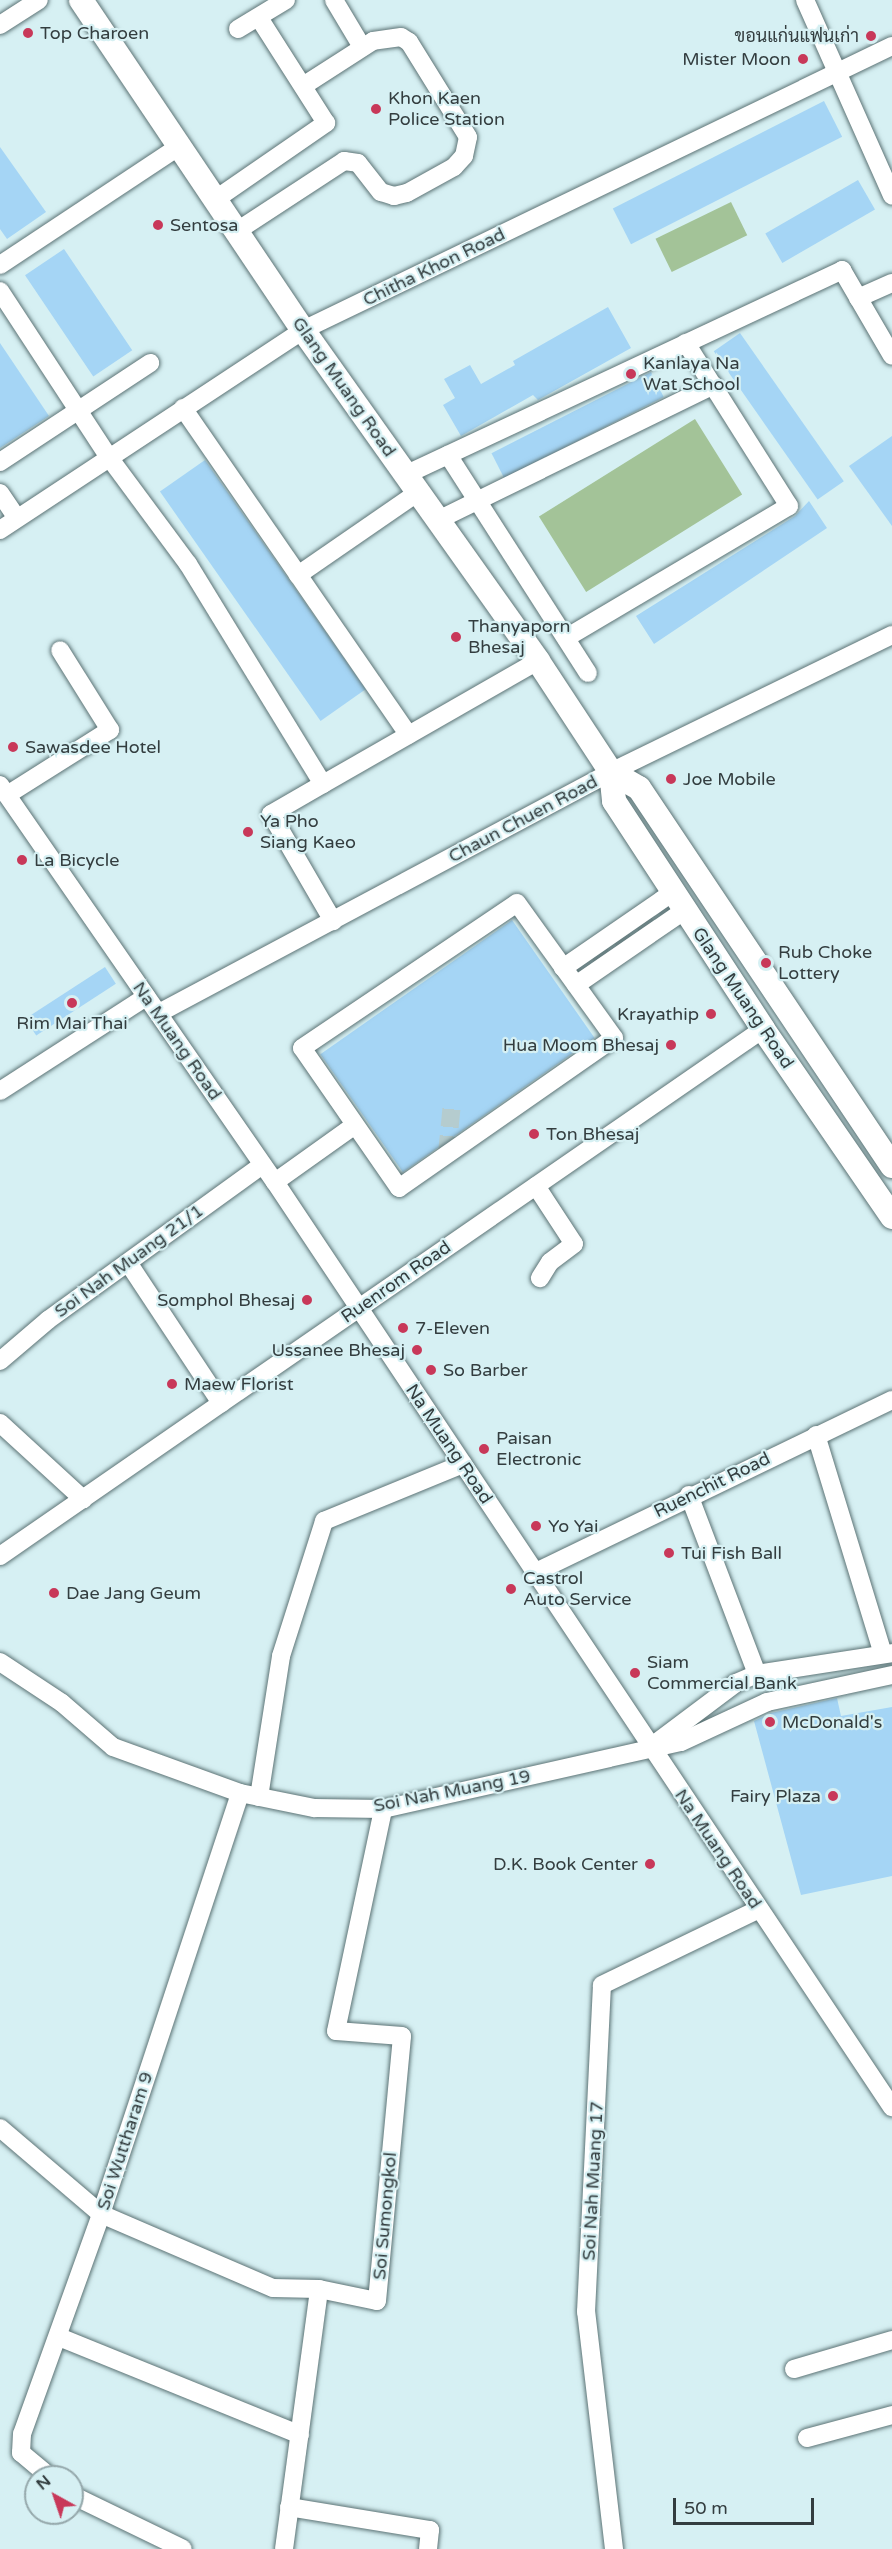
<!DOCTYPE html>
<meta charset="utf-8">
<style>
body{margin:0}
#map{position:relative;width:892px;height:2549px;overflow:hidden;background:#d6f0f3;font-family:"Varela Round",Sarabun,sans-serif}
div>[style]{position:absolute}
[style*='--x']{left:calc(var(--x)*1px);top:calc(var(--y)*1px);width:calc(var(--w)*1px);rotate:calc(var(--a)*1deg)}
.green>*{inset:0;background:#a3c398;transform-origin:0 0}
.building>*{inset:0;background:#a5d5f5;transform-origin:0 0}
.minor-tunnel>*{height:18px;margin-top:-9px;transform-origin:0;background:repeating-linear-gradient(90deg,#b5cccf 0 18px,transparent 0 27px)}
.roads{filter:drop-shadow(0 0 2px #5c7375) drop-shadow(0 0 2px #5c7375)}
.minor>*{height:18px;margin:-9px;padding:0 9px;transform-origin:9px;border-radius:9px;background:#fff}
.major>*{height:24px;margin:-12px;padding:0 12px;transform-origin:12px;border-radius:12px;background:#fff}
.dots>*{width:16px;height:16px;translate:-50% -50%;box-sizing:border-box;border:3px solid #d6f0f3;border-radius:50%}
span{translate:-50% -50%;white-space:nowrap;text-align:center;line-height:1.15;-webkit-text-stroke:4.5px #d6f0f3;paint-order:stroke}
.poi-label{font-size:18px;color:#333d3f}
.left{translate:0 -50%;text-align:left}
.right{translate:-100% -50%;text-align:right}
.street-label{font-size:18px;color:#333d3f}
.north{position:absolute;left:24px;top:2465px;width:60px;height:60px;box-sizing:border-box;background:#d6f0f3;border:2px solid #95a8ab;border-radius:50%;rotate:320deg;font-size:16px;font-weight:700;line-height:24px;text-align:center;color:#333d3f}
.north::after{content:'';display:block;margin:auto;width:21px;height:27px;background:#c83859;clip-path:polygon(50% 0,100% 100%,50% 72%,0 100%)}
.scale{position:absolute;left:673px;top:2498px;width:141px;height:27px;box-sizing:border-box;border:3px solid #333d3f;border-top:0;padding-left:8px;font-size:18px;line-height:21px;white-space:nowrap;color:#333d3f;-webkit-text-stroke:4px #d6f0f3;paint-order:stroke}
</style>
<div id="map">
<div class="green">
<div style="left:731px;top:202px;width:37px;height:84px;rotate:64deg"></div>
<div style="left:695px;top:419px;width:89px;height:184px;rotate:58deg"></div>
</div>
<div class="building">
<div style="left:824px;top:101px;width:40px;height:237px;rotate:63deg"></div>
<div style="clip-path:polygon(0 147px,46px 212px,7px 239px,0 229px)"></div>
<div style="left:858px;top:180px;width:34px;height:107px;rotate:60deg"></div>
<div style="left:64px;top:249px;width:122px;height:47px;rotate:56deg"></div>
<div style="clip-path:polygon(608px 307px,631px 348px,538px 400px,533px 395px,461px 436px,443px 405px,455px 398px,444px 379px,470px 365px,481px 384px,515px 365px,513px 361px)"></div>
<div style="left:740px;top:333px;width:181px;height:32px;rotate:55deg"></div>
<div style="clip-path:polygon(0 343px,49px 416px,0 448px)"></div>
<div style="left:651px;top:372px;width:28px;height:179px;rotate:63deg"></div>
<div style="clip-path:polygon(892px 436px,892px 526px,849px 466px)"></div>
<div style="left:205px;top:460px;width:280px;height:55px;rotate:55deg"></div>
<div style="clip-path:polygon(809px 501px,827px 528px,654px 644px,636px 616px,795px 516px)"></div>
<div style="left:512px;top:920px;width:144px;height:234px;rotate:55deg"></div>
<div style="left:105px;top:967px;width:20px;height:95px;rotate:57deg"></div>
<div style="clip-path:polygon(837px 1698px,841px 1716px,892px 1707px,892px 1876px,801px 1895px,754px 1721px,771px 1713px)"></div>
</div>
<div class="minor-tunnel">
<div style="--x:593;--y:960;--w:104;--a:-34.5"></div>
<div style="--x:447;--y:1154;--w:51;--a:-84.4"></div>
</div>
<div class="roads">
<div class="minor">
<div style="--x:334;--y:0;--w:55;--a:59.2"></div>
<div style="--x:805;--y:0;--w:214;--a:66"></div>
<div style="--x:0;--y:25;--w:46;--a:-32.7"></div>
<div style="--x:238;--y:29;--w:56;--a:-31.1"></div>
<div style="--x:216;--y:199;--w:134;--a:-34.6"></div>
<div style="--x:326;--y:123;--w:125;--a:-122.5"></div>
<div style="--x:237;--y:231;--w:128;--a:-33.2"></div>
<div style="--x:344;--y:161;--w:14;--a:8"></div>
<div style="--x:358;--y:163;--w:37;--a:52"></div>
<div style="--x:381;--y:192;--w:14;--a:17"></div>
<div style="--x:394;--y:196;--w:13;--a:-13"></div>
<div style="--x:407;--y:193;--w:54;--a:-29"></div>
<div style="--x:454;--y:167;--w:15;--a:-48"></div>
<div style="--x:464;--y:156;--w:19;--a:-78"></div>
<div style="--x:468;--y:137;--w:112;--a:-121.8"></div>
<div style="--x:409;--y:42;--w:9;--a:-148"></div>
<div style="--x:401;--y:37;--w:28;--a:172"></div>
<div style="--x:373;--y:41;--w:83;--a:147.3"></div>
<div style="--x:0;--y:265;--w:216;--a:-33.5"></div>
<div style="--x:0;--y:291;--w:197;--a:56.8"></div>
<div style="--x:108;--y:456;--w:134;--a:53.5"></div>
<div style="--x:188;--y:564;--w:258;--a:58.5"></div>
<div style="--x:323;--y:784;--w:248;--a:-29.8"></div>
<div style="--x:858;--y:298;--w:37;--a:-24"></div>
<div style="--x:183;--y:408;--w:397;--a:55.4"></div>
<div style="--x:448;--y:455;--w:259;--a:57.3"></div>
<div style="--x:0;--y:462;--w:180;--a:-33.4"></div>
<div style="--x:405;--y:475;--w:483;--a:-25.1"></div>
<div style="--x:842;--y:270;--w:99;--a:59.8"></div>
<div style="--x:0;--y:493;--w:30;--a:56"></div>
<div style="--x:436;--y:521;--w:309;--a:-26.1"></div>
<div style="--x:0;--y:530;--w:363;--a:-33.4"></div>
<div style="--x:303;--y:330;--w:654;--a:-25.74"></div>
<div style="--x:298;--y:575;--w:145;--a:-34.6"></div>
<div style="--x:566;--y:638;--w:259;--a:-30.6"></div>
<div style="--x:789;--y:506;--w:193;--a:-122.3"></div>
<div style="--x:323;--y:784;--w:60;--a:150"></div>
<div style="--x:271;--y:814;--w:124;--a:59.9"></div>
<div style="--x:0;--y:785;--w:483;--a:55.3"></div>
<div style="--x:275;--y:1182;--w:1112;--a:56.3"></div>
<div style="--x:7;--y:795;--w:122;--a:-32.3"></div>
<div style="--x:110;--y:730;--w:94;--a:-122"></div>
<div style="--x:517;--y:903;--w:166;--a:54.3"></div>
<div style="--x:614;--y:1038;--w:262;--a:145.1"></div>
<div style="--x:399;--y:1188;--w:170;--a:-124.7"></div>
<div style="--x:302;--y:1048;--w:259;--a:-34"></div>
<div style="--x:563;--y:968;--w:134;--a:-34.6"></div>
<div style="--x:576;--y:985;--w:132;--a:-34.5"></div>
<div style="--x:159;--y:1013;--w:512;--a:-28.07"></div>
<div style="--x:611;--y:772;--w:313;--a:-26"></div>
<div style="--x:0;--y:1091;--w:174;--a:-32.8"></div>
<div style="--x:275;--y:1182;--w:98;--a:-35.5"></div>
<div style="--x:536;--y:1186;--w:69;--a:56.8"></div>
<div style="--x:574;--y:1244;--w:30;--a:143"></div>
<div style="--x:550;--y:1262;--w:19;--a:122"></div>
<div style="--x:129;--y:1264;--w:167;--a:56.5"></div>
<div style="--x:0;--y:1361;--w:63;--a:-40.5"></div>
<div style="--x:48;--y:1320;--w:264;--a:-35.9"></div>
<div style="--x:0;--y:1423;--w:113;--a:42.5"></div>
<div style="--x:816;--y:1435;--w:229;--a:73"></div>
<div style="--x:689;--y:1495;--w:191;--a:69.2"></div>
<div style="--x:0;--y:1556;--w:927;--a:-34.63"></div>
<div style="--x:534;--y:1573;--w:398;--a:-25.8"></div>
<div style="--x:0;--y:1662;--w:74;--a:33.5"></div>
<div style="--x:62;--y:1703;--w:67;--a:40.8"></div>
<div style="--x:113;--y:1747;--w:135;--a:19.9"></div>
<div style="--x:240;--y:1793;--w:76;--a:11.5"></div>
<div style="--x:314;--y:1808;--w:69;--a:0.8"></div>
<div style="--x:383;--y:1809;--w:305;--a:-12.7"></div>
<div style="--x:681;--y:1742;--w:95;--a:-24.9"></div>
<div style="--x:767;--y:1702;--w:128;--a:-12.2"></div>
<div style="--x:652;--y:1746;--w:105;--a:-36.9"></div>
<div style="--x:736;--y:1683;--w:23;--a:-23"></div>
<div style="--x:757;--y:1674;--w:137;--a:-8.8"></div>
<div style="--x:259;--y:1797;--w:143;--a:-81.1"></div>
<div style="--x:281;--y:1656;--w:142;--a:-72.3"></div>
<div style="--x:324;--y:1521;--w:150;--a:-22.3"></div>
<div style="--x:0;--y:2128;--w:133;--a:40.4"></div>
<div style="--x:101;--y:2214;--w:187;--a:23.3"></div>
<div style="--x:273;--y:2288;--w:46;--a:1.2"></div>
<div style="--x:319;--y:2289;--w:59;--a:11.7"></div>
<div style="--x:377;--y:2301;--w:266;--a:-84.6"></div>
<div style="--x:402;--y:2036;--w:66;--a:-175.7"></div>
<div style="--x:336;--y:2031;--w:227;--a:-78"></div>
<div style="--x:59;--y:2337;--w:260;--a:22.1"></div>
<div style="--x:794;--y:2369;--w:102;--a:-16.5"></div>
<div style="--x:807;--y:2438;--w:88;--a:-15.1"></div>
<div style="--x:50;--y:2477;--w:38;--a:-140"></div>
<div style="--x:21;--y:2453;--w:19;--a:-87"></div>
<div style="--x:22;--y:2434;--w:234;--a:-70.2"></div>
<div style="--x:101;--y:2214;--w:443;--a:-71.7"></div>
<div style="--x:72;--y:2495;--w:123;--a:25.9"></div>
<div style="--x:289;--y:2507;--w:143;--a:9.3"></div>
<div style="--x:430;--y:2530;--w:19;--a:96"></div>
<div style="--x:284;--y:2549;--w:262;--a:-82.3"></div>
<div style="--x:614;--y:2549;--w:239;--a:-96.7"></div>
<div style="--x:586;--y:2312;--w:327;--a:-87.2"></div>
<div style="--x:602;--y:1985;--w:174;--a:-25.8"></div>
</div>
<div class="major">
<div style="--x:81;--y:0;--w:398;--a:56.1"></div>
<div style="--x:303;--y:330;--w:406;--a:54.6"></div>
<div style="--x:538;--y:661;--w:133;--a:56.7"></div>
<div style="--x:611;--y:772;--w:29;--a:84"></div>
<div style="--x:614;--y:801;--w:272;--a:56.8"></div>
<div style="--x:763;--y:1029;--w:228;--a:55.5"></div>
<div style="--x:611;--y:772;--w:32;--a:30"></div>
<div style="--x:639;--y:788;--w:455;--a:56.2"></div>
</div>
</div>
<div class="dots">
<div style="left:28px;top:33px;background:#c83859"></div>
<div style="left:871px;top:36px;background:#c83859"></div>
<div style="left:803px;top:59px;background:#c83859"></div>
<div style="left:376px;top:109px;background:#c83859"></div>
<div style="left:158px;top:225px;background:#c83859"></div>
<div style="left:631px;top:374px;background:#c83859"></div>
<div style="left:456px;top:637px;background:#c83859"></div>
<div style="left:13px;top:747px;background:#c83859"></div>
<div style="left:671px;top:779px;background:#c83859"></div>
<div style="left:248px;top:832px;background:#c83859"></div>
<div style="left:22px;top:860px;background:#c83859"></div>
<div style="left:766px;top:963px;background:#c83859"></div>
<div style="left:72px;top:1003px;background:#c83859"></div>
<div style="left:711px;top:1014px;background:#c83859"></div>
<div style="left:671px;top:1045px;background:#c83859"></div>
<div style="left:534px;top:1134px;background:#c83859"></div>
<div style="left:307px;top:1300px;background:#c83859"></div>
<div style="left:403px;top:1328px;background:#c83859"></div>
<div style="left:417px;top:1350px;background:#c83859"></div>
<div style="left:431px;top:1370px;background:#c83859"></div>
<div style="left:172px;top:1384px;background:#c83859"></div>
<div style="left:484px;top:1449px;background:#c83859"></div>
<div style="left:536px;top:1526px;background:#c83859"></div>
<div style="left:669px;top:1553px;background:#c83859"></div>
<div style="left:511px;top:1589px;background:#c83859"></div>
<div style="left:54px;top:1593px;background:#c83859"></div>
<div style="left:635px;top:1673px;background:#c83859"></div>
<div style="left:770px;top:1722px;background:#c83859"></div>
<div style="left:833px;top:1796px;background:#c83859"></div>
<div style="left:650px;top:1864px;background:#c83859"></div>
</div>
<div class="poi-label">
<span class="left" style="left:40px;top:33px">Top Charoen</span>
<span class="right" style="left:859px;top:36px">ขอนแก่นแฟนเก่า</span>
<span class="right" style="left:791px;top:59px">Mister Moon</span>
<span class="left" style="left:388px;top:109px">Khon Kaen<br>Police Station</span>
<span class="left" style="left:170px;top:225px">Sentosa</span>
<span class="left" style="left:643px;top:374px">Kanlaya Na<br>Wat School</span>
<span class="left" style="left:468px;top:637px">Thanyaporn<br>Bhesaj</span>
<span class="left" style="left:25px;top:747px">Sawasdee Hotel</span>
<span class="left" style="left:683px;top:779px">Joe Mobile</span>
<span class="left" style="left:260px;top:832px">Ya Pho<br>Siang Kaeo</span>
<span class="left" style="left:34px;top:860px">La Bicycle</span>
<span class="left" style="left:778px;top:963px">Rub Choke<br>Lottery</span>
<span class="right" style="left:699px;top:1014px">Krayathip</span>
<span style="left:72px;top:1023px">Rim Mai Thai</span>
<span class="right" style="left:659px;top:1045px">Hua Moom Bhesaj</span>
<span class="left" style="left:546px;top:1134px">Ton Bhesaj</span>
<span class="right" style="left:295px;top:1300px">Somphol Bhesaj</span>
<span class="left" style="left:415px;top:1328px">7-Eleven</span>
<span class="right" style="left:405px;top:1350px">Ussanee Bhesaj</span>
<span class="left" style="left:443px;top:1370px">So Barber</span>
<span class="left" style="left:184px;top:1384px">Maew Florist</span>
<span class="left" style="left:496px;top:1449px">Paisan<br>Electronic</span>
<span class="left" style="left:548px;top:1526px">Yo Yai</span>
<span class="left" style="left:681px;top:1553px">Tui Fish Ball</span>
<span class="left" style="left:523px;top:1589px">Castrol<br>Auto Service</span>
<span class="left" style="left:66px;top:1593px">Dae Jang Geum</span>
<span class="left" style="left:647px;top:1673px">Siam<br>Commercial Bank</span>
<span class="left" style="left:782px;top:1722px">McDonald's</span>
<span class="right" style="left:821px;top:1796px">Fairy Plaza</span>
<span class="right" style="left:638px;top:1864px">D.K. Book Center</span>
</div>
<div class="street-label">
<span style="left:434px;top:267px;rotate:-26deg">Chitha Khon Road</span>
<span style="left:344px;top:387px;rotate:55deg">Glang Muang Road</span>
<span style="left:523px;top:819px;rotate:-28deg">Chaun Chuen Road</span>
<span style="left:743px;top:998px;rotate:56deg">Glang Muang Road</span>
<span style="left:177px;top:1041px;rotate:55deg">Na Muang Road</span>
<span style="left:129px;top:1261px;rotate:-36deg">Soi Nah Muang 21/1</span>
<span style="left:396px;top:1282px;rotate:-35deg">Ruenrom Road</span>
<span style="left:449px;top:1444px;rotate:56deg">Na Muang Road</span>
<span style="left:712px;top:1485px;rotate:-26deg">Ruenchit Road</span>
<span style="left:452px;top:1791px;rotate:-11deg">Soi Nah Muang 19</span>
<span style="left:718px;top:1849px;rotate:56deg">Na Muang Road</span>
<span style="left:125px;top:2141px;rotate:-72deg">Soi Wuttharam 9</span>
<span style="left:593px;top:2181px;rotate:-87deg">Soi Nah Muang 17</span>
<span style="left:385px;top:2216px;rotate:-85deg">Soi Sumongkol</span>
</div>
<div class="north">N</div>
<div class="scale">50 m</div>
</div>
